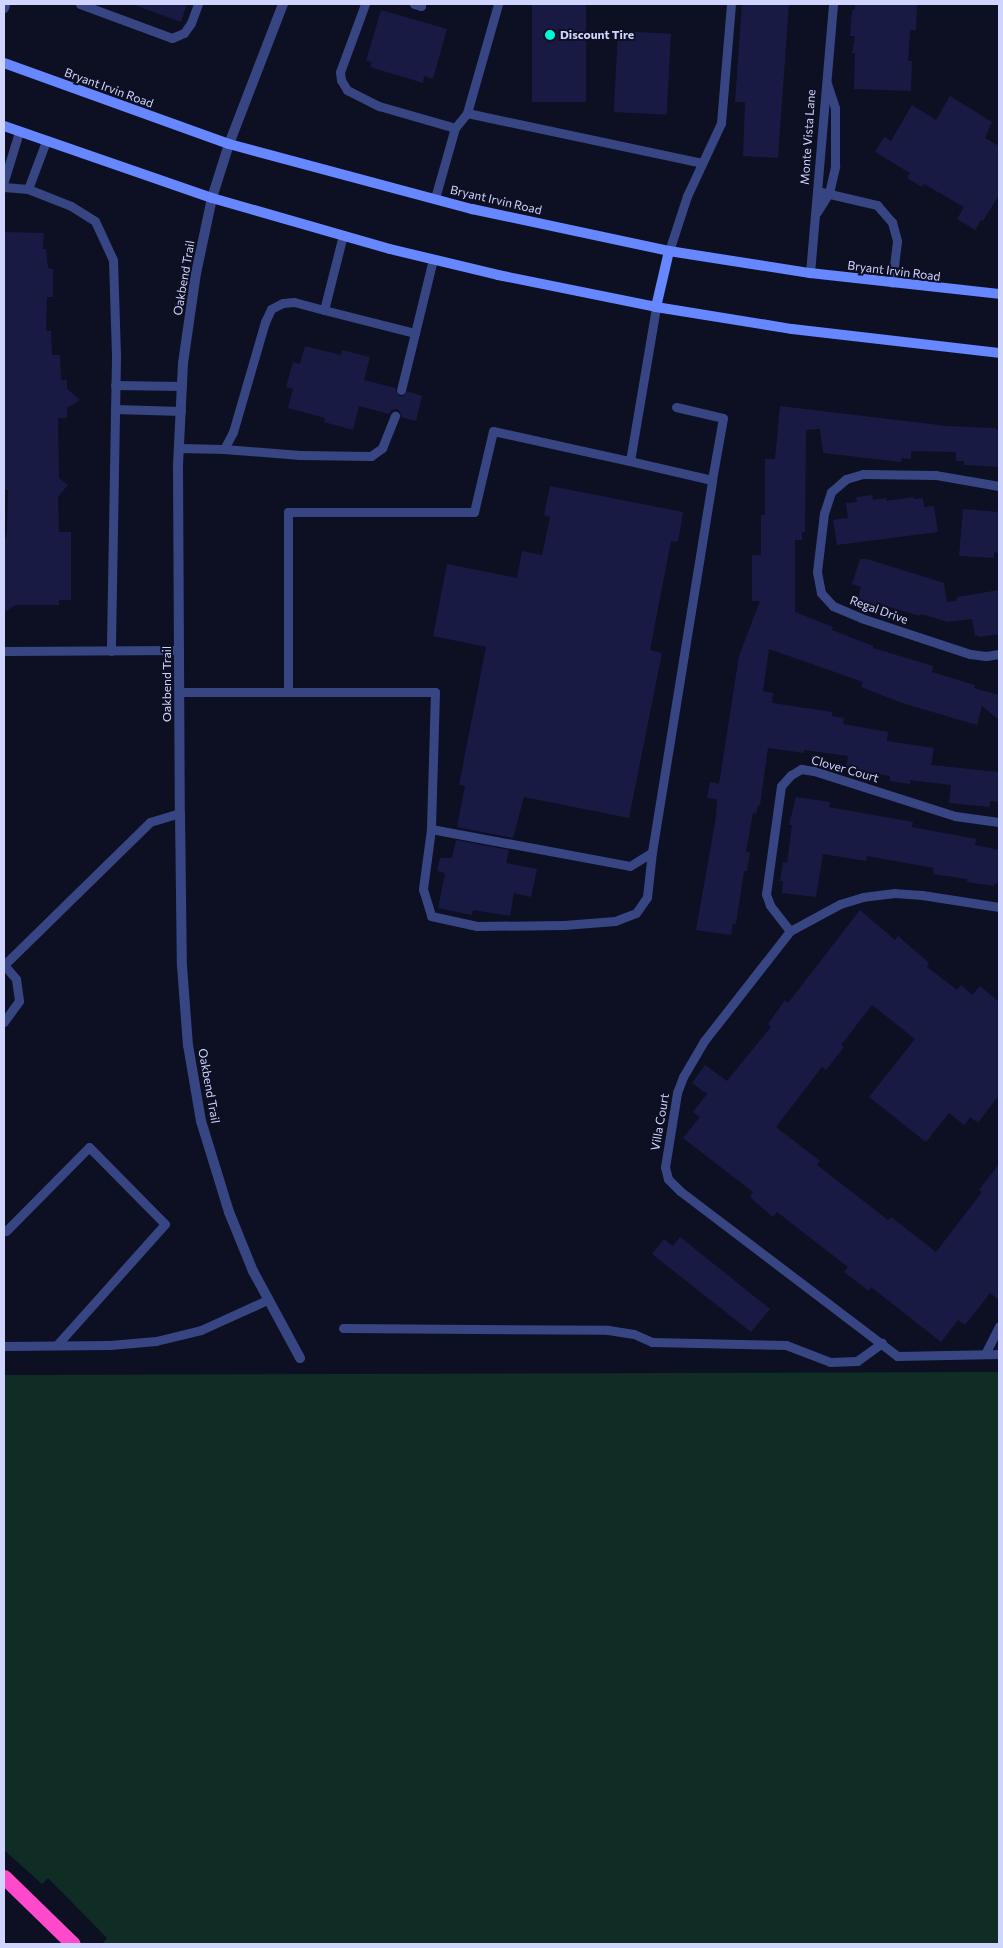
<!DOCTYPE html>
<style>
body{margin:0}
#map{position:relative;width:1003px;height:1948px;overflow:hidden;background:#0d0f23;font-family:Commissioner,sans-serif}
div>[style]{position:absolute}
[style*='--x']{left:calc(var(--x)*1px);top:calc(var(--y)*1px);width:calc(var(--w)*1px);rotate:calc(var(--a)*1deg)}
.green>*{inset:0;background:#102d25}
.building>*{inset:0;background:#191a44;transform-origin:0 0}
.service>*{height:9px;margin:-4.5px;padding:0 4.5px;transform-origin:4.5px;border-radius:4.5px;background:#374683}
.tertiary>*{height:10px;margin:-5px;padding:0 5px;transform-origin:5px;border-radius:5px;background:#374683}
.secondary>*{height:10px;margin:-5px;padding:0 5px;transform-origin:5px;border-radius:5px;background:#6687ff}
.motorway>*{height:15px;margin:-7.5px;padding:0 7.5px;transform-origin:7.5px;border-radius:7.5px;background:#ff4acc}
.dots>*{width:14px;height:14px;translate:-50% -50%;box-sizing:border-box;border:2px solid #0d0f23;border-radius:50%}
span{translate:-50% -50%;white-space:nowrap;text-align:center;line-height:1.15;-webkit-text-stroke:4px #0d0f23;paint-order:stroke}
.poi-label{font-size:12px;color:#cfd5ff;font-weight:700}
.left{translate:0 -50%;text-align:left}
.street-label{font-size:12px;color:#cfd5ff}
.frame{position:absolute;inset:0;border:5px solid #cfd5ff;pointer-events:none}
</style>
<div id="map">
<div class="green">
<div style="clip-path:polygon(999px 1372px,999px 1944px,102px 1944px,107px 1938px,48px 1878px,42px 1884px,4px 1850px,4px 1375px)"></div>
</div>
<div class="building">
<div style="clip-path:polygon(138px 4px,187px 4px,181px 22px,137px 6px)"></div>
<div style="left:532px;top:4px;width:54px;height:98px"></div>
<div style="clip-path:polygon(742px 4px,789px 4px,778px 158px,743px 156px,745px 102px,735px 102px)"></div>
<div style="clip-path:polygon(855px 4px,917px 4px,916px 30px,910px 30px,908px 61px,912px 61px,911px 91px,854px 89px,855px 53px,852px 53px,855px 36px,850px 36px,852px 10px,855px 10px)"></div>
<div style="clip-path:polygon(381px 10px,447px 29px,433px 79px,424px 76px,423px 83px,370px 67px,372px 62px,366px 61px)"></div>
<div style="left:618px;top:31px;width:53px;height:81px;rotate:3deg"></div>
<div style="clip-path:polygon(950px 96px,992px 122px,985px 138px,999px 146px,999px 195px,983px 221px,981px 220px,975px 230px,957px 219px,964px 207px,924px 184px,922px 187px,907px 178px,910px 173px,875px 152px,884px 137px,891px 141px,912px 105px,936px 120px)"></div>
<div style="clip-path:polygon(4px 232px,44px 233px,43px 249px,46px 249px,48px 268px,53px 269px,53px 297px,47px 297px,46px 331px,51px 331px,52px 355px,60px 355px,61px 380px,67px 380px,67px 389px,80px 400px,67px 408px,67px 418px,58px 418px,59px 478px,68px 485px,58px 497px,59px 532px,71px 532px,71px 600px,59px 600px,59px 605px,16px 605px,4px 612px,4px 538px,6px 538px,7px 530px,8px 490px,4px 490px)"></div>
<div style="clip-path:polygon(305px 346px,341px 355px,342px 350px,370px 357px,364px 380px,395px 388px,399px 396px,403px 396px,407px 391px,422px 396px,416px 421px,401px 417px,400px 412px,397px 409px,392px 410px,389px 414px,359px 406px,353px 430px,324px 422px,325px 418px,288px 408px,293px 389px,286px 387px,293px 362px,300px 364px)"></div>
<div style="clip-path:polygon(780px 406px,947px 426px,996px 428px,996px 430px,999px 430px,999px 467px,964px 465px,964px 461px,956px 461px,956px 452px,911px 451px,911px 459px,902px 458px,901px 462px,823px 453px,820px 429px,806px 430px,805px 532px,802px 532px,802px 540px,795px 540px,795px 612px,833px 627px,832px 630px,873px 646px,873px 648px,933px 666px,932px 672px,975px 685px,974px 688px,999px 695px,999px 720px,982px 706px,977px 725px,902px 703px,861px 687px,863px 682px,769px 649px,763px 691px,773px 693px,772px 703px,832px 712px,832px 716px,844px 718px,843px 724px,888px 732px,887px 741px,934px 748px,931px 765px,999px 772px,999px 802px,990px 801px,990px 807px,949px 803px,951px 785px,910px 780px,910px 784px,890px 781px,890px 776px,846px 768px,848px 756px,804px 750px,804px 753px,768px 748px,760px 805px,758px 805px,756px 814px,753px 813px,746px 852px,750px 852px,747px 871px,744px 871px,736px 924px,733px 923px,731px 935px,696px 930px,716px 817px,717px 799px,707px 798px,710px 782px,719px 784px,739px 656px,760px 601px,752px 601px,752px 555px,761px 555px,761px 515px,765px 515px,765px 459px,775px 459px)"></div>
<div style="clip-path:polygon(550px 486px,683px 512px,678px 542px,671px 541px,650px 650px,662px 653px,629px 818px,524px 797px,513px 838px,457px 827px,465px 786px,459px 785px,486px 647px,433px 636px,447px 564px,517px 578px,522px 551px,542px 555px,550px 517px,544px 515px)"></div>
<div style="clip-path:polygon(872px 495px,873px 500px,886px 498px,886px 501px,914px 497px,914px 499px,923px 498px,924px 507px,934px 506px,938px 532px,837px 545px,833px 520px,848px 518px,846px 503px,857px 502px,856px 497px)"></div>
<div style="clip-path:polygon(963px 509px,999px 512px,999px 553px,994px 552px,994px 558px,959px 556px)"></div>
<div style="clip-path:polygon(860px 559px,867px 559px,944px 583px,947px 602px,956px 601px,957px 597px,999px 590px,999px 634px,978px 637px,978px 635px,975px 636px,972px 619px,948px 622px,921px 614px,920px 616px,889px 607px,888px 610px,857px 601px,861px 587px,852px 584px)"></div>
<div style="clip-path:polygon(796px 797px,830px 802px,829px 807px,913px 822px,912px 827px,976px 839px,975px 845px,999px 850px,999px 884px,995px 883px,994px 886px,967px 882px,967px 879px,933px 874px,934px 868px,867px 856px,866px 861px,823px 854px,816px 897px,782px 893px,783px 881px,780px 881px,783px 862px,787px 863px,792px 825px,789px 825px)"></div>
<div style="clip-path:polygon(456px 840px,509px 850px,506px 863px,537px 869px,531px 897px,514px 893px,510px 916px,473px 910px,472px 915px,438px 908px,445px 873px,437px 871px,440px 858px,452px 858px)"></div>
<div style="clip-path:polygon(860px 910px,895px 940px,898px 936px,929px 963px,927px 967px,957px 990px,961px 985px,972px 995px,980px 986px,999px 1002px,999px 1095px,978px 1123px,970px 1117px,964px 1125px,949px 1113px,926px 1142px,869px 1097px,915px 1039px,872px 1005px,841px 1045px,844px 1047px,826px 1070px,822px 1067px,776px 1127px,820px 1161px,817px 1165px,888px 1220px,891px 1217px,936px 1252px,982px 1192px,979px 1190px,999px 1164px,999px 1300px,990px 1293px,965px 1325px,958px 1320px,941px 1342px,871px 1287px,869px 1291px,844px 1272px,848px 1267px,777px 1212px,773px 1217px,750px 1197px,753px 1192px,683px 1138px,700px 1117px,693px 1112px,707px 1094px,692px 1083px,705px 1065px,727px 1081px,771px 1027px,768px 1024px,785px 1000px,788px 1003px)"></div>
<div style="clip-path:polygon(680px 1237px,770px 1309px,751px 1332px,652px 1254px,664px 1239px,673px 1246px)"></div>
</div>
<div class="service">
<div style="--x:80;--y:4;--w:98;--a:20.3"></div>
<div style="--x:172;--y:38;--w:13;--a:-23"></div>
<div style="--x:184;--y:33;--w:12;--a:-55"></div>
<div style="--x:191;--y:23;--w:20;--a:-70"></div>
<div style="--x:365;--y:4;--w:72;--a:110.2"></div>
<div style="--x:340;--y:72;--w:8;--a:83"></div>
<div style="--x:341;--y:80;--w:12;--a:59"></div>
<div style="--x:347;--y:90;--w:36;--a:27"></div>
<div style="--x:379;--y:106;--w:79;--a:16.1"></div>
<div style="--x:414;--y:4;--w:7;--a:16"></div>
<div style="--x:421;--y:6;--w:2;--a:-90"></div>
<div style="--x:4;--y:8;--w:4;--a:-76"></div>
<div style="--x:467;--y:113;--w:113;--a:-74.1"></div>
<div style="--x:4;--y:181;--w:51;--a:-73"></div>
<div style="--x:4;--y:187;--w:24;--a:5"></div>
<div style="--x:28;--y:189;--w:46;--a:21.6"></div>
<div style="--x:71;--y:206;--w:28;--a:32"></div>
<div style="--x:95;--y:221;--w:43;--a:65.2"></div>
<div style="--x:113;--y:260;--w:97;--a:88.2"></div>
<div style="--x:116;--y:357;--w:294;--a:91"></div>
<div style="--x:28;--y:189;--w:51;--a:-69.4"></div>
<div style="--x:817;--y:191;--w:62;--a:13.1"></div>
<div style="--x:877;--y:205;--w:23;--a:49"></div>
<div style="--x:892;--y:222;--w:20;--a:75"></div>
<div style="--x:897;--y:241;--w:42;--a:96.8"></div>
<div style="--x:435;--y:198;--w:73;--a:-74.1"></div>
<div style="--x:455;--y:128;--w:19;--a:-51"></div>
<div style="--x:467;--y:113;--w:240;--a:12"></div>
<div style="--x:817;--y:212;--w:22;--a:-58"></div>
<div style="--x:829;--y:193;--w:28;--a:-77"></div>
<div style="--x:835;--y:166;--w:58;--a:-90"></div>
<div style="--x:835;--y:108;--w:26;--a:-108"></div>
<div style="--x:669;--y:251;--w:58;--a:-71.9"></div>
<div style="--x:687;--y:196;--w:81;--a:-65"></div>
<div style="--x:721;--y:123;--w:119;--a:-85.2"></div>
<div style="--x:810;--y:273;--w:270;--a:-85.1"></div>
<div style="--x:324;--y:310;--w:94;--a:14.2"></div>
<div style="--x:415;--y:333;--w:76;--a:-76.3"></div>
<div style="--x:115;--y:385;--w:67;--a:0.9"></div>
<div style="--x:401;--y:390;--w:59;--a:-76.2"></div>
<div style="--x:676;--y:407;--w:48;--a:13.2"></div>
<div style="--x:723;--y:418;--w:63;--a:100.1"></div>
<div style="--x:115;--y:409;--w:66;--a:1.7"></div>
<div style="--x:179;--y:448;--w:45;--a:1.3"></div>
<div style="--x:224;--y:449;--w:19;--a:-62"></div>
<div style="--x:233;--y:432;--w:115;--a:-73.8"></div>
<div style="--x:265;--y:322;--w:14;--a:-65"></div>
<div style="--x:271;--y:309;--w:13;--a:-27"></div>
<div style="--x:283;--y:303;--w:11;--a:-5"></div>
<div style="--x:294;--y:302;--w:31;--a:15"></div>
<div style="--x:324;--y:310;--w:77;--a:-75.8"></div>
<div style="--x:224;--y:449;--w:76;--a:4.5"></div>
<div style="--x:300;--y:455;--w:71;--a:0.8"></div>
<div style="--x:371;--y:456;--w:14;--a:-36"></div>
<div style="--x:382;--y:448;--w:35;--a:-68"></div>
<div style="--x:999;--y:486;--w:65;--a:-170.2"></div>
<div style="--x:935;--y:475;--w:72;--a:-179.2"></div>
<div style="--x:863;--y:474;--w:18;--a:164"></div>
<div style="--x:846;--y:479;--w:20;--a:139"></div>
<div style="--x:831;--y:492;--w:22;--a:108"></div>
<div style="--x:824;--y:513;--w:59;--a:96.8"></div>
<div style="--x:817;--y:572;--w:21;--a:79"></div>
<div style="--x:821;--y:593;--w:18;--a:47"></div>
<div style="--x:833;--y:606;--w:30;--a:23"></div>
<div style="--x:861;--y:618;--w:115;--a:18.3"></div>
<div style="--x:970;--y:654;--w:16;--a:7"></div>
<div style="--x:986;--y:656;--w:13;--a:-9"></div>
<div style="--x:4;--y:651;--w:175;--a:-0.3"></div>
<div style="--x:179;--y:692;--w:256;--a:0"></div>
<div style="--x:435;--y:692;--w:137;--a:91.7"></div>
<div style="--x:431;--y:829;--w:202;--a:10.5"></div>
<div style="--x:630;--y:866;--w:26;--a:-32"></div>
<div style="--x:652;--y:852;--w:377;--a:-80.8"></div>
<div style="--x:712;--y:480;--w:84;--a:-167"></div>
<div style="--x:630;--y:461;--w:156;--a:-80.4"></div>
<div style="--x:288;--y:692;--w:180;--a:-90"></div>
<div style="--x:288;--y:512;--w:186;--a:0"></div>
<div style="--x:474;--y:512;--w:83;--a:-76.8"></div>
<div style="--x:493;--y:431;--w:140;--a:12.4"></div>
<div style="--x:431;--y:829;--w:61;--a:97.6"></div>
<div style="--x:423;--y:889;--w:28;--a:73"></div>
<div style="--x:431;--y:916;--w:47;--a:12.3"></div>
<div style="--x:477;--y:926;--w:87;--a:-0.7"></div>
<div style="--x:564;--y:925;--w:51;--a:-4.5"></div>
<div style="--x:615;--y:921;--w:22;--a:-21"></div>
<div style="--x:636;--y:913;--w:19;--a:-55"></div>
<div style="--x:647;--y:897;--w:45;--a:-83.7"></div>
<div style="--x:999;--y:907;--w:78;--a:-171.1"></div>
<div style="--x:922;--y:895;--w:27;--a:-176"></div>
<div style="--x:895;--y:893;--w:32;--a:173"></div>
<div style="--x:863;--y:897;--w:24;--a:163"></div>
<div style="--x:840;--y:904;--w:57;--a:151.6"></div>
<div style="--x:790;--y:931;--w:140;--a:128"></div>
<div style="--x:704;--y:1041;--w:42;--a:120.3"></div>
<div style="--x:683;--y:1077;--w:17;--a:111"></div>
<div style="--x:677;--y:1093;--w:75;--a:99.2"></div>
<div style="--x:665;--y:1167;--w:12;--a:76"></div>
<div style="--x:668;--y:1179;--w:17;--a:45"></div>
<div style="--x:680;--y:1191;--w:273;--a:37.2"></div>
<div style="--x:897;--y:1356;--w:102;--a:-1.1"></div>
<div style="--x:790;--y:931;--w:33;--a:-128"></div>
<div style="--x:770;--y:905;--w:12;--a:-110"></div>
<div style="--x:766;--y:894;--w:109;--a:-82.1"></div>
<div style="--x:781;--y:786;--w:15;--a:-48"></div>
<div style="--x:791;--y:775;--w:12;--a:-31"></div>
<div style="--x:801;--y:769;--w:13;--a:9"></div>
<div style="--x:814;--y:771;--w:148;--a:17.7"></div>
<div style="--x:955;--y:816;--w:44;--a:7.8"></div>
<div style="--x:4;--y:965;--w:204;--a:-44.4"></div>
<div style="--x:150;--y:822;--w:31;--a:-17"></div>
<div style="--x:4;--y:965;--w:18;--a:49"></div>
<div style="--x:16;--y:979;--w:22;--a:82"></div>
<div style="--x:19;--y:1001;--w:26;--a:126"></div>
<div style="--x:6;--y:1231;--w:118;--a:-45.3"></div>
<div style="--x:89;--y:1147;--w:108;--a:45.4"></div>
<div style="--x:165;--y:1224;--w:162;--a:131.8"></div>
<div style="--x:343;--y:1328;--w:265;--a:0.4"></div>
<div style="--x:608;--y:1330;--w:26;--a:9"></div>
<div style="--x:634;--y:1334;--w:20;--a:24"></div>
<div style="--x:652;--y:1342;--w:134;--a:1.3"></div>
<div style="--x:786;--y:1345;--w:47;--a:21.1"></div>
<div style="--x:830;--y:1362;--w:27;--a:-2"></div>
<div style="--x:857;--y:1361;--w:31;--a:-36"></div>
<div style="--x:4;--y:1346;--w:106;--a:-0.5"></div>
<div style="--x:110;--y:1345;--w:46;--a:-5"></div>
<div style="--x:156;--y:1341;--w:46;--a:-13.7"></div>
<div style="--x:201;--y:1330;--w:72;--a:-24.4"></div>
<div style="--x:985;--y:1354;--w:31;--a:-63"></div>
</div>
<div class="tertiary">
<div style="--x:283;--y:4;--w:150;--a:111.1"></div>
<div style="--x:229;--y:144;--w:57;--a:107.5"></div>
<div style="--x:212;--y:198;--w:77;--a:102"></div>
<div style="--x:196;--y:273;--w:91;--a:98.2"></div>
<div style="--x:183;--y:363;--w:104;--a:92.8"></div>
<div style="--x:178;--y:467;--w:346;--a:89.7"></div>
<div style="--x:180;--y:813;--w:153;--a:89.3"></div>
<div style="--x:182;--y:966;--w:79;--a:85.7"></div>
<div style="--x:188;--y:1045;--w:77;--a:80.3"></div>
<div style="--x:201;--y:1121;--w:95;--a:72.9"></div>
<div style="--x:229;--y:1212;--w:64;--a:67.9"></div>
<div style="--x:253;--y:1271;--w:99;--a:61.6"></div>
</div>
<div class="secondary">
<div style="--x:4;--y:63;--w:239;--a:19.8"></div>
<div style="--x:229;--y:144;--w:252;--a:15"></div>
<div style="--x:472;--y:209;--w:201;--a:12"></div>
<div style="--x:669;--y:251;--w:143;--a:8.9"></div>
<div style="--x:810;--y:273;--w:190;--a:6.3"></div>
<div style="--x:4;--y:126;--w:220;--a:19.1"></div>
<div style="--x:212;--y:198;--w:185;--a:16"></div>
<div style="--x:390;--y:249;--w:111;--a:13.5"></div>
<div style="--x:498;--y:275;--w:161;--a:11.4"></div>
<div style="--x:656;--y:307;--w:138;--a:9.2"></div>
<div style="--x:792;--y:329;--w:208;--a:6.6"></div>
<div style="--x:656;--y:307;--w:57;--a:-76.9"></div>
</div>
<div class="motorway">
<div style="--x:4;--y:1877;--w:96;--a:44.2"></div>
</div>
<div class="dots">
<div style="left:550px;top:35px;background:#00fad7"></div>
</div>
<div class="poi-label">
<span class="left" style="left:560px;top:35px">Discount Tire</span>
</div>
<div class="street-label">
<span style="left:109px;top:88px;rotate:20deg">Bryant Irvin Road</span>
<span style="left:808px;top:137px;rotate:-86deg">Monte Vista Lane</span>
<span style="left:496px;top:200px;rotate:13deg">Bryant Irvin Road</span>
<span style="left:894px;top:271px;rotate:7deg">Bryant Irvin Road</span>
<span style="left:184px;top:278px;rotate:-80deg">Oakbend Trail</span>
<span style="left:879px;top:610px;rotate:20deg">Regal Drive</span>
<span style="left:167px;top:684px;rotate:-90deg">Oakbend Trail</span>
<span style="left:845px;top:769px;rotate:16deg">Clover Court</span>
<span style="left:209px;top:1086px;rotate:80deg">Oakbend Trail</span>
<span style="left:660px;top:1122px;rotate:-80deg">Villa Court</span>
</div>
<div class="frame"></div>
</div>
